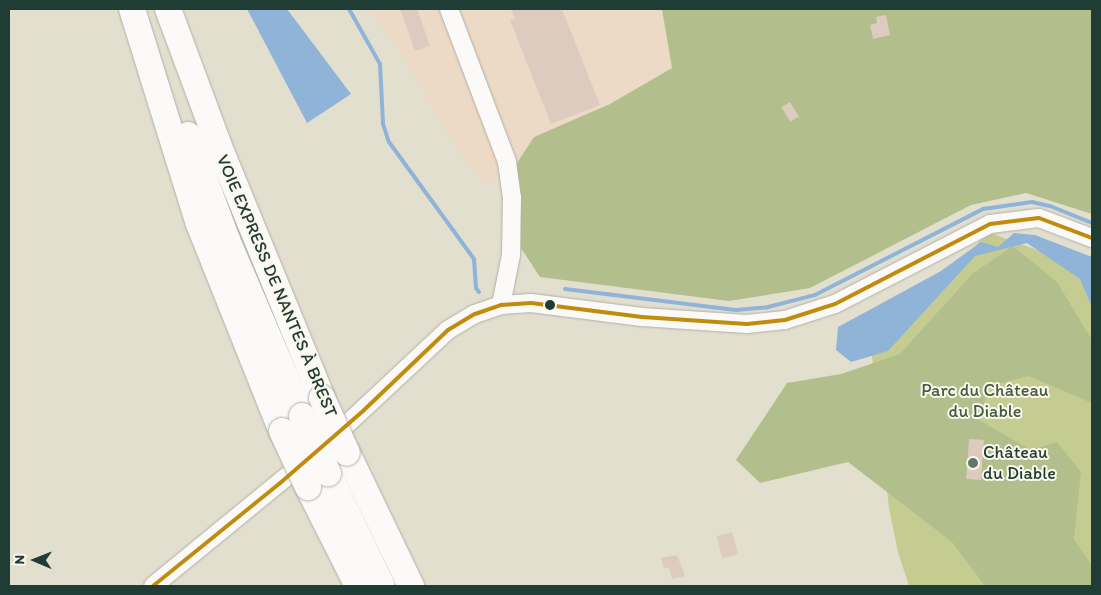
<!DOCTYPE html>
<meta charset="utf-8">
<style>
body{margin:0}
#map{position:relative;width:1101px;height:595px;overflow:hidden;background:#e3dfcf;font-family:Itim,sans-serif}
div>[style]{position:absolute}
[style*='--x']{left:calc(var(--x)*1px);top:calc(var(--y)*1px);width:calc(var(--w)*1px);rotate:calc(var(--a)*1deg)}
.built>*{inset:0;background:#ecd9c6}
.green>*{inset:0;background:#c5cc91}
.forest>*{inset:0;background:#b2bf8c}
.water>*{inset:0;background:#90b4d7}
.stream>*{height:4px;margin:-2px;padding:0 2px;transform-origin:2px;border-radius:2px;background:#90b4d7}
.building>*{inset:0;background:#ddcbbf;transform-origin:0 0}
.roads{filter:drop-shadow(0 0 1px #b0b1a6) drop-shadow(0 0 1px #b0b1a6)}
.minor>*{height:18px;margin:-9px;padding:0 9px;transform-origin:9px;border-radius:9px;background:#fbfaf8}
.highway>*{height:26px;margin:-13px;padding:0 13px;transform-origin:13px;border-radius:13px;background:#fbfaf8}
.bridges{filter:drop-shadow(0 0 1px #b0b1a6) drop-shadow(0 0 1px #b0b1a6)}
.highway-bridge>*{height:26px;margin:-13px;padding:0 13px;transform-origin:13px;border-radius:13px;background:#fbfaf8}
.bus-1>*{height:4px;margin:-2px;padding:0 2px;transform-origin:2px;border-radius:2px;background:#c18c0d}
.dots>*{width:14px;height:14px;translate:-50% -50%;box-sizing:border-box;border:2px solid #fbf7ec;border-radius:50%}
span{translate:-50% -50%;white-space:nowrap;text-align:center;line-height:1.15;-webkit-text-stroke:4px #fbf7ec;paint-order:stroke}
.street-label{font-size:18px;color:#1f3d34}
.park-label{font-size:18px;color:#425d3f}
.poi-label{font-size:18px;color:#1f3d34}
.left{translate:0 -50%;text-align:left}
.frame{position:absolute;inset:0;border:10px solid #1f3d34;pointer-events:none}
.north{position:absolute;left:10px;top:535px;width:50px;height:50px;-webkit-text-stroke:4px #fbf7ec;paint-order:stroke;rotate:271deg;font-size:14px;font-weight:700;line-height:20px;text-align:center;color:#1f3d34}
.north::after{content:'';display:block;margin:auto;width:18px;height:22px;background:#1f3d34;clip-path:polygon(50% 0,100% 100%,50% 72%,0 100%)}
</style>
<div id="map">
<div class="built">
<div style="clip-path:polygon(368px 9px,662px 9px,672px 68px,610px 104px,535px 137px,517px 163px,487px 185px,459px 153px,396px 46px)"></div>
</div>
<div class="green">
<div style="clip-path:polygon(988px 232px,1059px 258px,1080px 279px,1092px 299px,1092px 586px,909px 586px,898px 552px,889px 508px,871px 348px,905px 324px)"></div>
</div>
<div class="forest">
<div style="clip-path:polygon(662px 9px,1092px 9px,1092px 214px,1026px 193px,971px 205px,810px 288px,729px 301px,540px 277px,521px 248px,517px 163px,534px 137px,610px 104px,672px 68px)"></div>
<div style="clip-path:polygon(1013px 246px,1057px 282px,1092px 340px,1092px 403px,1029px 376px,989px 386px,979px 420px,1031px 450px,1057px 442px,1081px 472px,1074px 539px,1092px 566px,1092px 586px,985px 586px,952px 542px,848px 462px,760px 483px,736px 460px,787px 383px,841px 374px,900px 354px,972px 274px)"></div>
</div>
<div class="water">
<div style="clip-path:polygon(247px 9px,287px 9px,351px 94px,307px 123px)"></div>
<div style="clip-path:polygon(1014px 233px,1035px 235px,1092px 257px,1092px 307px,1080px 279px,1027px 243px,975px 256px,888px 351px,851px 362px,836px 350px,838px 327px,941px 271px,981px 242px,998px 247px)"></div>
</div>
<div class="stream">
<div style="--x:349;--y:9;--w:63;--a:60.6"></div>
<div style="--x:380;--y:64;--w:60;--a:87.1"></div>
<div style="--x:383;--y:124;--w:19;--a:72"></div>
<div style="--x:389;--y:142;--w:145;--a:54"></div>
<div style="--x:474;--y:259;--w:29;--a:86"></div>
<div style="--x:476;--y:288;--w:5;--a:53"></div>
<div style="--x:565;--y:289;--w:172;--a:7"></div>
<div style="--x:736;--y:310;--w:32;--a:-5"></div>
<div style="--x:768;--y:307;--w:49;--a:-14.3"></div>
<div style="--x:815;--y:295;--w:189;--a:-27.1"></div>
<div style="--x:983;--y:209;--w:49;--a:-8.1"></div>
<div style="--x:1032;--y:202;--w:18;--a:13"></div>
<div style="--x:1050;--y:206;--w:45;--a:22"></div>
</div>
<div class="building">
<div style="clip-path:polygon(400px 9px,417px 9px,430px 46px,415px 51px)"></div>
<div style="clip-path:polygon(511px 9px,562px 9px,600px 105px,551px 124px,510px 20px,515px 19px)"></div>
<div style="clip-path:polygon(886px 15px,890px 35px,873px 39px,870px 25px,877px 23px,876px 17px)"></div>
<div style="left:790px;top:102px;width:17px;height:10px;rotate:59deg"></div>
<div style="left:969px;top:439px;width:15px;height:40px;rotate:4deg"></div>
<div style="left:732px;top:532px;width:23px;height:16px;rotate:75deg"></div>
<div style="clip-path:polygon(677px 555px,685px 576px,672px 579px,669px 567px,664px 569px,661px 558px)"></div>
</div>
<div class="roads">
<div class="minor">
<div style="--x:449;--y:9;--w:164;--a:69.2"></div>
<div style="--x:507;--y:162;--w:36;--a:82"></div>
<div style="--x:512;--y:198;--w:57;--a:91"></div>
<div style="--x:511;--y:255;--w:51;--a:101.3"></div>
<div style="--x:330;--y:440;--w:161;--a:-43"></div>
<div style="--x:448;--y:330;--w:31;--a:-31"></div>
<div style="--x:475;--y:314;--w:28;--a:-19"></div>
<div style="--x:501;--y:305;--w:30;--a:-4"></div>
<div style="--x:531;--y:303;--w:112;--a:7.2"></div>
<div style="--x:642;--y:317;--w:105;--a:3.8"></div>
<div style="--x:747;--y:324;--w:38;--a:-6"></div>
<div style="--x:785;--y:320;--w:52;--a:-17.7"></div>
<div style="--x:835;--y:304;--w:174;--a:-27.3"></div>
<div style="--x:990;--y:224;--w:49;--a:-7"></div>
<div style="--x:1039;--y:218;--w:57;--a:20.7"></div>
<div style="--x:153;--y:586;--w:199;--a:-39.3"></div>
</div>
<div class="highway">
<div style="--x:132;--y:9;--w:225;--a:72.7"></div>
<div style="--x:199;--y:224;--w:223;--a:68.2"></div>
<div style="--x:168;--y:9;--w:155;--a:69.6"></div>
<div style="--x:222;--y:154;--w:264;--a:67.7"></div>
<div style="--x:188;--y:135;--w:112;--a:69.6"></div>
<div style="--x:227;--y:240;--w:191;--a:66.9"></div>
<div style="--x:347;--y:453;--w:148;--a:64.3"></div>
<div style="--x:328;--y:473;--w:125;--a:64.5"></div>
<div style="--x:308;--y:487;--w:111;--a:63.2"></div>
</div>
</div>
<div class="bridges">
<div class="highway-bridge">
<div style="--x:322;--y:398;--w:60;--a:65.6"></div>
<div style="--x:302;--y:416;--w:63;--a:65.5"></div>
<div style="--x:282;--y:431;--w:62;--a:65.1"></div>
</div>
</div>
<div class="bus-1">
<div style="--x:153;--y:586;--w:162;--a:-39"></div>
<div style="--x:279;--y:484;--w:111;--a:-41"></div>
<div style="--x:363;--y:411;--w:117;--a:-43.6"></div>
<div style="--x:448;--y:330;--w:31;--a:-31"></div>
<div style="--x:475;--y:314;--w:28;--a:-19"></div>
<div style="--x:501;--y:305;--w:30;--a:-4"></div>
<div style="--x:531;--y:303;--w:112;--a:7.2"></div>
<div style="--x:642;--y:317;--w:105;--a:3.8"></div>
<div style="--x:747;--y:324;--w:38;--a:-6"></div>
<div style="--x:785;--y:320;--w:52;--a:-17.7"></div>
<div style="--x:835;--y:304;--w:174;--a:-27.3"></div>
<div style="--x:990;--y:224;--w:49;--a:-7"></div>
<div style="--x:1039;--y:218;--w:57;--a:20.7"></div>
</div>
<div class="dots">
<div style="left:550px;top:305px;background:#1f3d34"></div>
<div style="left:973px;top:463px;background:#64766a"></div>
</div>
<div class="street-label">
<span style="left:277px;top:286px;rotate:67deg">VOIE EXPRESS DE NANTES À BREST</span>
</div>
<div class="park-label">
<span style="left:985px;top:401px">Parc du Château<br>du Diable</span>
</div>
<div class="poi-label">
<span class="left" style="left:983px;top:463px">Château<br>du Diable</span>
</div>
<div class="frame"></div>
<div class="north">N</div>
</div>
